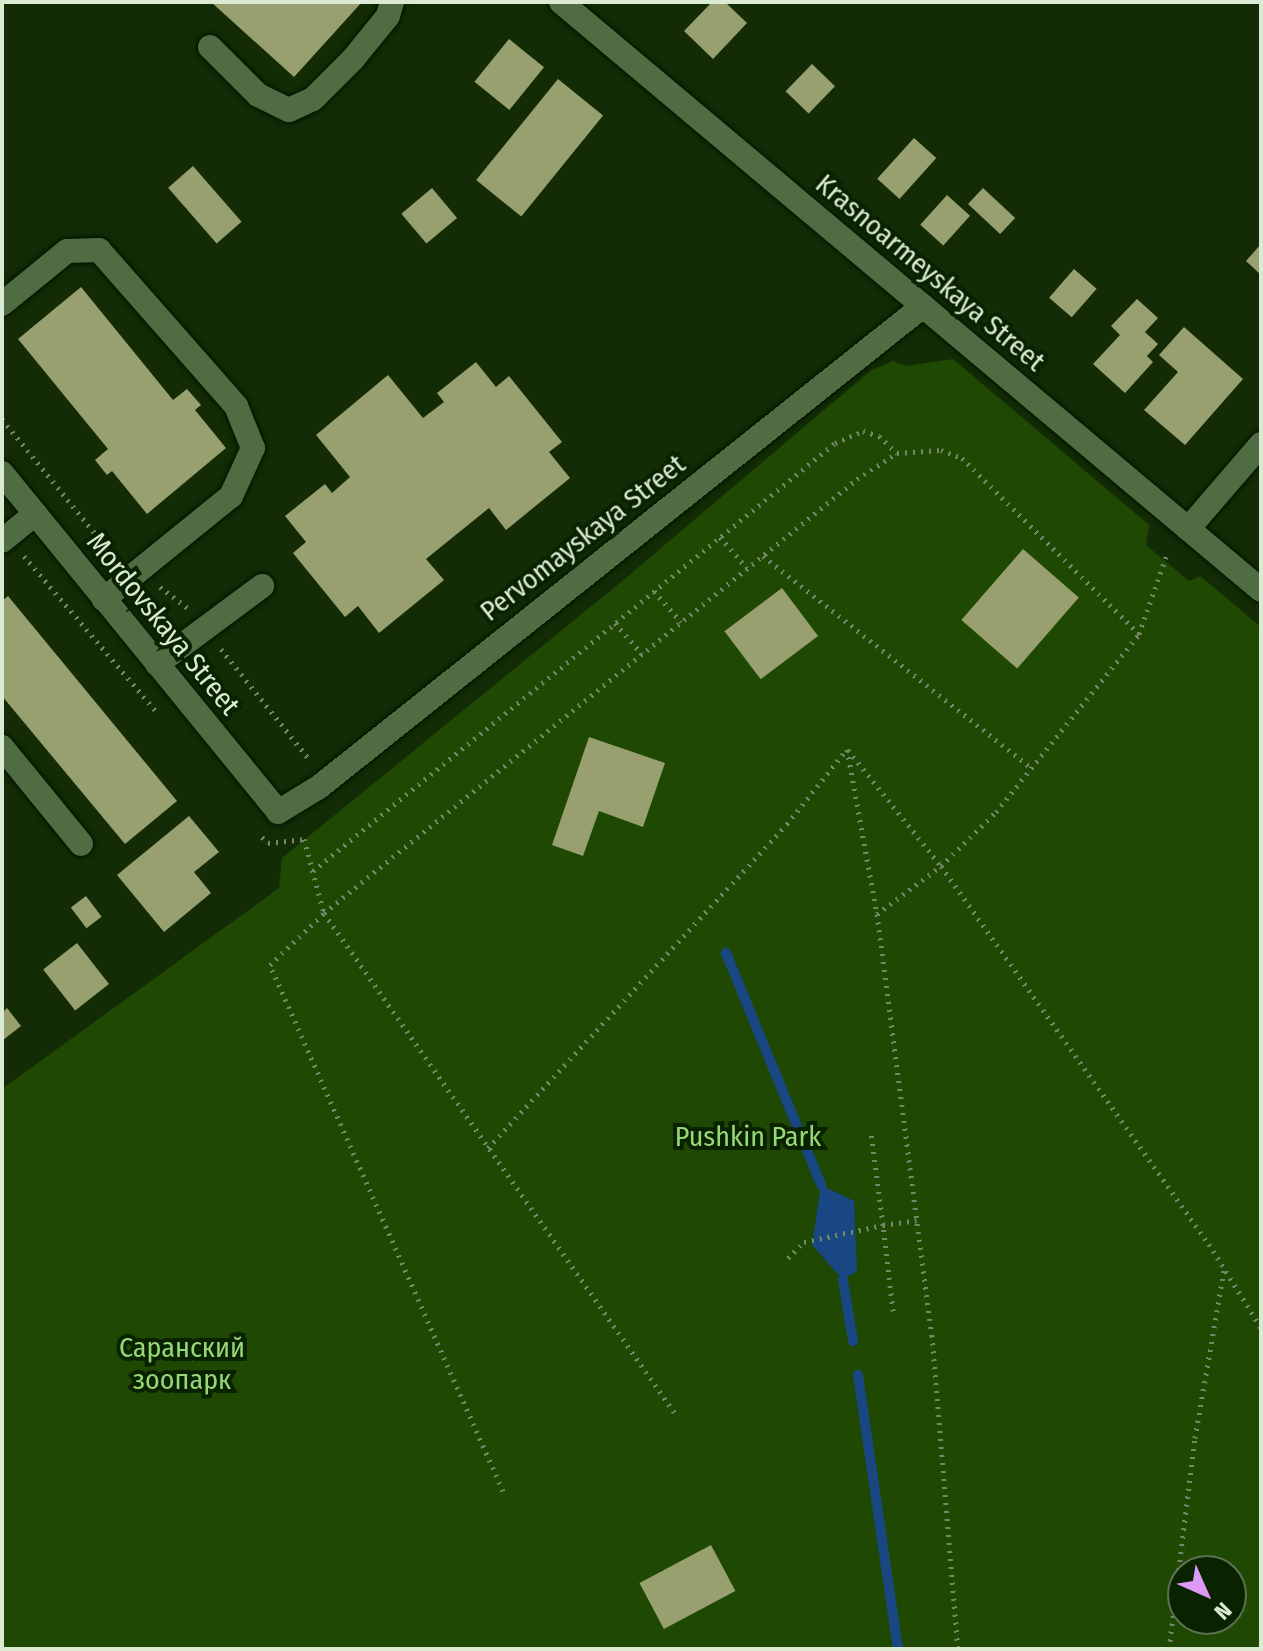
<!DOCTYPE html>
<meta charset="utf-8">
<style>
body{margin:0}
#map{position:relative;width:1263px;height:1651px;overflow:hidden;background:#132c05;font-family:"Fira Sans Condensed",sans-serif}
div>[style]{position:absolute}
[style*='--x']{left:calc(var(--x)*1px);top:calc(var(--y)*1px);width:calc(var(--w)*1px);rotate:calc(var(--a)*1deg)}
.green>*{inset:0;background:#1f4802}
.water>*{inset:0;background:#184784}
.stream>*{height:10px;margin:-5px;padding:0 5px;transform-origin:5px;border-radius:5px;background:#184784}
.building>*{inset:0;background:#97a06e;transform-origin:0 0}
.path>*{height:5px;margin-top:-2.5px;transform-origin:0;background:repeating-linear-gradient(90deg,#738869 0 2px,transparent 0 8px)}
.roads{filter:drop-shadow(0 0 2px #031300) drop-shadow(0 0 2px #031300)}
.minor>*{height:24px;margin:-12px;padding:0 12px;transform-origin:12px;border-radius:12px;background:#506c43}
span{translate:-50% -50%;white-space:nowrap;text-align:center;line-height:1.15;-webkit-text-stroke:8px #092200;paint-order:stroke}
.street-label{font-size:28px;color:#daead3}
.park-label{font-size:28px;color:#96d777}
.frame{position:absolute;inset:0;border:4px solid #daead3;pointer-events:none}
.north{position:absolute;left:1167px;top:1555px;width:80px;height:80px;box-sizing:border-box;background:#092200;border:2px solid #5d7254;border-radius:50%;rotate:135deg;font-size:22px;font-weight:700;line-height:32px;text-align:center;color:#daead3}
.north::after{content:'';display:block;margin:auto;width:28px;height:36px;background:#dc99f5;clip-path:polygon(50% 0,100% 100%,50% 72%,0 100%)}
</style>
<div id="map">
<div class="green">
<div style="clip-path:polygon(evenodd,953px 359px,1149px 525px,1146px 545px,1189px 581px,1200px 576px,1261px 627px,1261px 1649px,2px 1649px,2px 1089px,279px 888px,282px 858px,621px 582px,870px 371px,893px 361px,905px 366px,953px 359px,1183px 1571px,1231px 1571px,1231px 1619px,1183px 1619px,1183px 1571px)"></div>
</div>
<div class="water">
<div style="clip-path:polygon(821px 1185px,854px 1201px,857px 1271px,843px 1280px,812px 1245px)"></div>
</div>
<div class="stream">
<div style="--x:726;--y:953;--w:251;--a:67.7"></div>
<div style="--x:843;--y:1280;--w:62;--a:80.7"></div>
<div style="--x:858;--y:1375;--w:277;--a:81.7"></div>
</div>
<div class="building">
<div style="clip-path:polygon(211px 2px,362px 2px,294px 77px)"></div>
<div style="clip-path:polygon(712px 2px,725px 2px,747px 23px,713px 59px,684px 31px)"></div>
<div style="left:509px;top:39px;width:45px;height:55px;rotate:39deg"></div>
<div style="left:812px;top:64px;width:32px;height:38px;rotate:44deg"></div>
<div style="left:558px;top:79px;width:58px;height:130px;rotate:39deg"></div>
<div style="left:914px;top:138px;width:30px;height:55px;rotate:42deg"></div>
<div style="left:193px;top:166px;width:74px;height:33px;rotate:49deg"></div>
<div style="left:432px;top:188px;width:39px;height:40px;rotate:50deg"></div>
<div style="left:983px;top:188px;width:44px;height:22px;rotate:43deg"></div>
<div style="left:947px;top:195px;width:31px;height:40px;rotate:42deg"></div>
<div style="clip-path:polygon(1261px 244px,1261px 275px,1246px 261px)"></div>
<div style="left:1074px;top:269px;width:30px;height:38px;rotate:41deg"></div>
<div style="clip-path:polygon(81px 287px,173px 400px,187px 389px,201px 405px,195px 410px,226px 448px,147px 514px,112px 471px,107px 475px,95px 460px,108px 449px,18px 339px)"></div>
<div style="clip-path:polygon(1137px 299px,1158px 318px,1145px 332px,1158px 344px,1147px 356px,1153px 362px,1125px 393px,1093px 364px,1120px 335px,1111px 326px)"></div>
<div style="clip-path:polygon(1184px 327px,1243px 379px,1185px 445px,1144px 410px,1178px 372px,1159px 355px)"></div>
<div style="clip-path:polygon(476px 362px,496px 387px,509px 376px,562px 442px,549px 452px,570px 478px,506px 530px,489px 508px,426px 559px,444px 580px,379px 633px,358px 606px,345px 617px,293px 553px,306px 542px,285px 516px,325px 484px,332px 493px,350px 477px,316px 435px,388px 375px,423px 418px,444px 402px,437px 393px)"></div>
<div style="left:1023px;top:549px;width:74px;height:94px;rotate:41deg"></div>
<div style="left:782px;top:588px;width:60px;height:72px;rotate:53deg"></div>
<div style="clip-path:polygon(8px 596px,177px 801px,125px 844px,2px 696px,2px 601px)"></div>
<div style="clip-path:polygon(589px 737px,665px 763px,643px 827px,599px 811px,583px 856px,552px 845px)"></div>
<div style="clip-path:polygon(189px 816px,219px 852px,194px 872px,211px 893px,164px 932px,117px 875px)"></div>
<div style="left:86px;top:896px;width:26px;height:19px;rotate:53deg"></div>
<div style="left:77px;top:943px;width:52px;height:43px;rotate:52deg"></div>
<div style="clip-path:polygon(7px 1008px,21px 1026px,3px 1040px,2px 1013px)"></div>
<div style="left:711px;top:1545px;width:52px;height:81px;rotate:62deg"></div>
</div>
<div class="path">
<div style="--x:2;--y:419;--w:179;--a:50.9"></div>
<div style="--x:720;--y:537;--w:41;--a:48.9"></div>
<div style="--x:24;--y:556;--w:202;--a:49.6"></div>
<div style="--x:763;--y:556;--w:342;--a:38.3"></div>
<div style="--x:160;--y:587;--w:34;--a:37"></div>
<div style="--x:654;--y:591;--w:41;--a:48.9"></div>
<div style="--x:615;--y:623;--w:41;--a:48.9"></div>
<div style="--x:221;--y:649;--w:142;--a:51.3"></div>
<div style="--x:848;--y:750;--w:149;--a:51.3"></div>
<div style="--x:941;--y:866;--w:463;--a:54.7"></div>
<div style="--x:1209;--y:1244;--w:99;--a:58.2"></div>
<div style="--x:262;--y:837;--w:8;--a:45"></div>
<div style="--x:268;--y:843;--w:36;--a:-6"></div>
<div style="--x:304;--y:839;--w:77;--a:74.9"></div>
<div style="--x:324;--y:913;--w:610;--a:54.95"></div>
<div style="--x:313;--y:871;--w:675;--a:-39.35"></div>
<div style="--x:835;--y:443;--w:30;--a:-23"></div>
<div style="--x:863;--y:431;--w:17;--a:17"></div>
<div style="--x:879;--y:436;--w:25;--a:43"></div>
<div style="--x:877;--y:914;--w:80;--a:-36.9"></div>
<div style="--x:941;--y:866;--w:77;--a:-44.5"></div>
<div style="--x:996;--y:812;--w:228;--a:-51.2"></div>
<div style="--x:1139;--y:634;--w:85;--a:-70.7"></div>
<div style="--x:488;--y:1148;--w:441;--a:-47.3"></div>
<div style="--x:787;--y:824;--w:96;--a:-51.3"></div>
<div style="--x:847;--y:749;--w:168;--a:79.7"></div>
<div style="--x:877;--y:914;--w:425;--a:82.6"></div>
<div style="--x:932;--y:1335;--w:315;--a:85.3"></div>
<div style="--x:788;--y:1258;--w:23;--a:-45"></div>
<div style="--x:804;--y:1242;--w:81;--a:-12.1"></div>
<div style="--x:883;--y:1225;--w:94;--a:-97.4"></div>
<div style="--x:893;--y:1311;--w:87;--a:-96.6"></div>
<div style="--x:883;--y:1225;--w:34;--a:-8"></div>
<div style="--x:503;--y:1491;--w:575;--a:-113.89"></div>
<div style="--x:270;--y:965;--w:75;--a:-43.9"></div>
<div style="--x:324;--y:913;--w:687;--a:-39.15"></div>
<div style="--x:857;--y:479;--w:48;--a:-33"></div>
<div style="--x:897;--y:453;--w:44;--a:-3.9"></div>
<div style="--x:941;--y:450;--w:22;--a:21"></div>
<div style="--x:962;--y:458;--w:250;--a:44.8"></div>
<div style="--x:1169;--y:1649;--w:213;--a:-83"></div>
<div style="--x:1195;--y:1438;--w:170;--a:-80.2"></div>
</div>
<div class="roads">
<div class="minor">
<div style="--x:561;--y:2;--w:914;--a:40.03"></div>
<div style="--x:210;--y:47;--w:68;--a:45"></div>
<div style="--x:258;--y:95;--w:34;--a:26"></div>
<div style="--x:289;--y:110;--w:26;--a:-25"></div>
<div style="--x:313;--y:99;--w:57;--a:-45"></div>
<div style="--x:353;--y:59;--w:55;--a:-50.9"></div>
<div style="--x:388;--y:16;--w:15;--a:-74"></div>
<div style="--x:2;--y:304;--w:84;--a:-39.2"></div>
<div style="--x:67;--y:251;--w:32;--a:-2"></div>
<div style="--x:99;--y:250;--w:208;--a:48.7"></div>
<div style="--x:236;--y:406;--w:45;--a:68"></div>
<div style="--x:253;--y:448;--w:53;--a:114.6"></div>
<div style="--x:231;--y:496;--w:164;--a:141"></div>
<div style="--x:2;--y:473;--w:437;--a:50.8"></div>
<div style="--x:278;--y:812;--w:48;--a:-31.4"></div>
<div style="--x:319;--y:787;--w:772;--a:-38.53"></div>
<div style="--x:1188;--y:529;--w:112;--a:-49.3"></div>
<div style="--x:2;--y:541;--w:43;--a:-39.3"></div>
<div style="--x:157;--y:664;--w:131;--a:-36.6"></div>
<div style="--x:2;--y:747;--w:125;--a:50.8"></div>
</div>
</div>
<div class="street-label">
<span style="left:930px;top:273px;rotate:40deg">Krasnoarmeyskaya Street</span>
<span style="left:583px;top:538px;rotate:-38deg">Pervomayskaya Street</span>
<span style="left:163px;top:624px;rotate:51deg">Mordovskaya Street</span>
</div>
<div class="park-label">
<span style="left:748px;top:1137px">Pushkin Park</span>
<span style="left:182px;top:1364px">Саранский<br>зоопарк</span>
</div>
<div class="frame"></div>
<div class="north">N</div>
</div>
